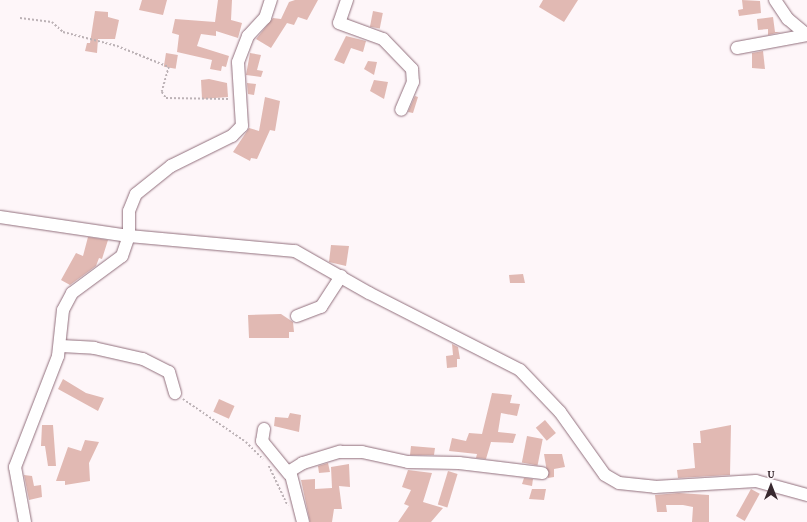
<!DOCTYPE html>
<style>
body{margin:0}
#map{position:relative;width:807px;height:522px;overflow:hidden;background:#fef6f9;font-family:"Crimson Pro",serif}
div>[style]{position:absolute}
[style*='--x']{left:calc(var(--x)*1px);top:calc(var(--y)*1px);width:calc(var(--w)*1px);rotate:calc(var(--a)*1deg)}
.building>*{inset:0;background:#e1b9b3;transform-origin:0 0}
.path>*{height:1.5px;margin-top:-0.75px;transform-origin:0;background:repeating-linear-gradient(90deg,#bcb2b6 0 2px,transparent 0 4px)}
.roads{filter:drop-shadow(0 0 1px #916f7c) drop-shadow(0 0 1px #916f7c)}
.minor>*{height:12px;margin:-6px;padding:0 6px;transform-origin:6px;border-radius:6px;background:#fff}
span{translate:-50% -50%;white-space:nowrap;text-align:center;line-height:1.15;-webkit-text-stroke:3px #fef6f9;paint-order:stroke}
.north{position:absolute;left:751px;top:466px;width:40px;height:40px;-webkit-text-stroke:3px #fef6f9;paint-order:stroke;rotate:0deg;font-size:11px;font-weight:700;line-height:16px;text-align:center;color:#38292f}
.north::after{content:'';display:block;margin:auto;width:14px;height:18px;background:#38292f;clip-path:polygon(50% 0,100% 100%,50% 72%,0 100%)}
</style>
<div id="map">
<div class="building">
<div style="clip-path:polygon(142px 0,167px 0,163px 15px,139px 10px)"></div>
<div style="clip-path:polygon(218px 0,232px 0,231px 20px,242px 23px,238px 38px,216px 31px,216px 36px,201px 34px,197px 46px,229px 56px,226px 67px,222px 66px,221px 71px,210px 69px,212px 60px,177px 52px,179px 35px,172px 33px,175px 19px,215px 22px)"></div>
<div style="clip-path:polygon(295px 0,318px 0,307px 20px,298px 17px,294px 25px,287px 23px,271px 48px,256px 39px,273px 18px,281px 19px,289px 2px)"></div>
<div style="clip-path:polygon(543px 0,578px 0,564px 22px,539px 7px)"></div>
<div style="clip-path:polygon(742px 0,760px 1px,761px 13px,739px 16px,738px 10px,743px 9px)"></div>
<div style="clip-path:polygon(95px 11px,108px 12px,108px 17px,119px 20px,115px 39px,98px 39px,97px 53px,85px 51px,87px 43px,90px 43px)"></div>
<div style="left:373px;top:11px;width:10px;height:16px;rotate:11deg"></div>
<div style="clip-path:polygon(773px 17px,775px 32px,781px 32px,768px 35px,768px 29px,758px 30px,757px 19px)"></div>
<div style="clip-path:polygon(346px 36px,366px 41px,363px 52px,351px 48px,344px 64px,334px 60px)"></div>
<div style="clip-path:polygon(763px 51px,765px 69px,752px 68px,752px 53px)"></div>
<div style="left:166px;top:53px;width:12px;height:14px;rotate:9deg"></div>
<div style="clip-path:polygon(250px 53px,261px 55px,257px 70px,263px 71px,261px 77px,246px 75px)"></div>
<div style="clip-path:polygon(368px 61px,377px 62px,374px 75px,364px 69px)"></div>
<div style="clip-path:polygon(209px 79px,227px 83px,228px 97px,202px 99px,201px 80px)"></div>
<div style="clip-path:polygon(374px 80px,388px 82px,384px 99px,370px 91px)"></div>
<div style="clip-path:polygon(247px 83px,256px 84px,254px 95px,248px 94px)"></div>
<div style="clip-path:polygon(415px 96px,418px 97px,413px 113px,408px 112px)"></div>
<div style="clip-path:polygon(265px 97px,280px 101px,275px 131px,270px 130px,257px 159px,251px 158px,250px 161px,233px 152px,249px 128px,259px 131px)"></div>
<div style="clip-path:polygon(88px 237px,108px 240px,102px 259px,99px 258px,96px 266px,70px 285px,61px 280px,76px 253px,83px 256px)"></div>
<div style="clip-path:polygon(331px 245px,349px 246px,346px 266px,329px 262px)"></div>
<div style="clip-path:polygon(523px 274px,525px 283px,510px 283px,509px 275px)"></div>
<div style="clip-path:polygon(281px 314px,293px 322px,294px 332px,289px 332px,289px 338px,249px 338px,248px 315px)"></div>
<div style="clip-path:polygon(452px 344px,458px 347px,460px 359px,457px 359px,457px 367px,447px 368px,446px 356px,453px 355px)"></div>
<div style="clip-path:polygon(63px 379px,86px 393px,104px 398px,98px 411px,58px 389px)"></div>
<div style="clip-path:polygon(492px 393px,512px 395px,510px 403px,520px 404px,517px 416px,501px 413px,498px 432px,516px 434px,513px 443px,491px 442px,486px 459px,476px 458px,477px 454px,449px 451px,452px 438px,466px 441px,469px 433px,482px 434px)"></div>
<div style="left:219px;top:399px;width:17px;height:14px;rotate:24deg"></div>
<div style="clip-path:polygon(290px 413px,301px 415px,299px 432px,274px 426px,275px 417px,288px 418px)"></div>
<div style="left:545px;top:420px;width:17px;height:12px;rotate:50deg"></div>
<div style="clip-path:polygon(42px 425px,53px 425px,56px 466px,48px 466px,45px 446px,41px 446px)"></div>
<div style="clip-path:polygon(731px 425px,730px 475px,678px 478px,677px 470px,695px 468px,693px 443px,701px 443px,700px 431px)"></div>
<div style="left:527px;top:436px;width:16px;height:27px;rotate:11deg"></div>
<div style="clip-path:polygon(85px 440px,99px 442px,89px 463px,90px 481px,65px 485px,65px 481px,56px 481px,68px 447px,81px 451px)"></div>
<div style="clip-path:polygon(411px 446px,435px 448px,434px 455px,449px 455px,410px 455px)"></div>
<div style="clip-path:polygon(544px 454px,562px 454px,565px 467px,554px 469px,554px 477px,548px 478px)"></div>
<div style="clip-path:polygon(328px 463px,330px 472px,319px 473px,318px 466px)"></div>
<div style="clip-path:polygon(349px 464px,350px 487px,339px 486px,342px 509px,334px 509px,332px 522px,310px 522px,301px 480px,315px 479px,315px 489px,332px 488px,331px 467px)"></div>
<div style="clip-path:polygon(408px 470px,432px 473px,423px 502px,443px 508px,431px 522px,398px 522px,409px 506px,404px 504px,411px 490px,402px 487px)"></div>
<div style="left:448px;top:471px;width:10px;height:35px;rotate:17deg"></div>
<div style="clip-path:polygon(24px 475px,32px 476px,34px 486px,41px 485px,42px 497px,29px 500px)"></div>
<div style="clip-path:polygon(524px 478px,533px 479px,532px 486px,522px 484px)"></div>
<div style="clip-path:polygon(532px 489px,546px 489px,544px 500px,529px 499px)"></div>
<div style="left:751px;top:489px;width:10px;height:31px;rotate:29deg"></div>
<div style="clip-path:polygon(679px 493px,709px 495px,709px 522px,692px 522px,693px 507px,683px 505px,666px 505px,667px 512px,657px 512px,655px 495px)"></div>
</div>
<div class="path">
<div style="--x:20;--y:18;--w:32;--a:7"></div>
<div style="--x:52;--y:22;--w:15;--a:42"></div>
<div style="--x:63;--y:32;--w:56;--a:14.5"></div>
<div style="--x:117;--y:46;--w:56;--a:22"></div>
<div style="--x:169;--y:67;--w:26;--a:106"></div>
<div style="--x:162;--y:92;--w:7;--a:56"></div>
<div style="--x:166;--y:98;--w:64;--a:0.9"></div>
<div style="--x:183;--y:399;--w:76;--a:34.3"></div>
<div style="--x:246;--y:442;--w:24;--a:45"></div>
<div style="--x:269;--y:466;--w:44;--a:64.6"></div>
</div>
<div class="roads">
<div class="minor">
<div style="--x:347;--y:0;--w:24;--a:109"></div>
<div style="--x:339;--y:23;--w:47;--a:20"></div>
<div style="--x:383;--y:39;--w:42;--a:46"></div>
<div style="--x:412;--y:69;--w:13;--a:86"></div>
<div style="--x:413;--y:82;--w:30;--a:113"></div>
<div style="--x:775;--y:0;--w:23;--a:56"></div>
<div style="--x:788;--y:19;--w:25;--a:40"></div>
<div style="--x:737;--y:48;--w:71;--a:-10.5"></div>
<div style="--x:0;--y:217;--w:130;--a:8.4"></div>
<div style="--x:129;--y:236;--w:167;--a:5.2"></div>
<div style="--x:295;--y:251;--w:85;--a:29.6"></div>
<div style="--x:369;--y:293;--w:169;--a:27"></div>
<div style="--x:520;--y:370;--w:58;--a:46.4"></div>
<div style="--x:560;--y:412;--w:77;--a:54.5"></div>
<div style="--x:605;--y:475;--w:16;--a:30"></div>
<div style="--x:619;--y:483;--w:36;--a:6"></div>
<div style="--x:655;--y:487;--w:101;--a:-3.4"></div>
<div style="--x:756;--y:481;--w:53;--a:15.4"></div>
<div style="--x:297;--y:316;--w:26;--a:-21"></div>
<div style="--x:321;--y:307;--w:37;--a:-57"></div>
<div style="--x:61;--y:346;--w:33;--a:3"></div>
<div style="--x:94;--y:348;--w:50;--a:12.7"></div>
<div style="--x:143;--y:359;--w:29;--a:27"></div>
<div style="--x:169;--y:372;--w:22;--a:74"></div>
<div style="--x:264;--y:429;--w:12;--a:99"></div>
<div style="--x:262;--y:441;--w:43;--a:50.7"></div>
<div style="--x:25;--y:522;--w:56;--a:-100.3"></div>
<div style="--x:15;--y:467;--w:119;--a:-68.8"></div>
<div style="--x:58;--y:356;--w:46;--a:-83.8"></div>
<div style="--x:63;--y:310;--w:19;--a:-62"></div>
<div style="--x:72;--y:293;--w:62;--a:-36.5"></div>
<div style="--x:122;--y:256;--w:21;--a:-71"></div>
<div style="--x:129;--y:236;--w:25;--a:-90"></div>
<div style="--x:129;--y:211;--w:18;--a:-68"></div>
<div style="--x:136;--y:194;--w:45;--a:-38.7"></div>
<div style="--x:171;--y:166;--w:68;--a:-26.2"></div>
<div style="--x:232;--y:136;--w:14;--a:-45"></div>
<div style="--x:242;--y:126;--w:64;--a:-93.6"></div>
<div style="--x:238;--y:62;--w:28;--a:-69"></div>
<div style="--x:248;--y:36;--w:25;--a:-47"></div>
<div style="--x:265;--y:18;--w:19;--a:-72"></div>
<div style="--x:303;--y:522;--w:53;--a:-104.3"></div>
<div style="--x:290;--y:471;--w:15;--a:-32"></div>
<div style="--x:303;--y:463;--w:39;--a:-17"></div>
<div style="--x:340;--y:452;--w:22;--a:0"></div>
<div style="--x:362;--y:452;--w:47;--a:12.3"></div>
<div style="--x:408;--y:462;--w:51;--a:1.1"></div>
<div style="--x:459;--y:463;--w:84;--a:6.9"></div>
</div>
</div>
<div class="north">U</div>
</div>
